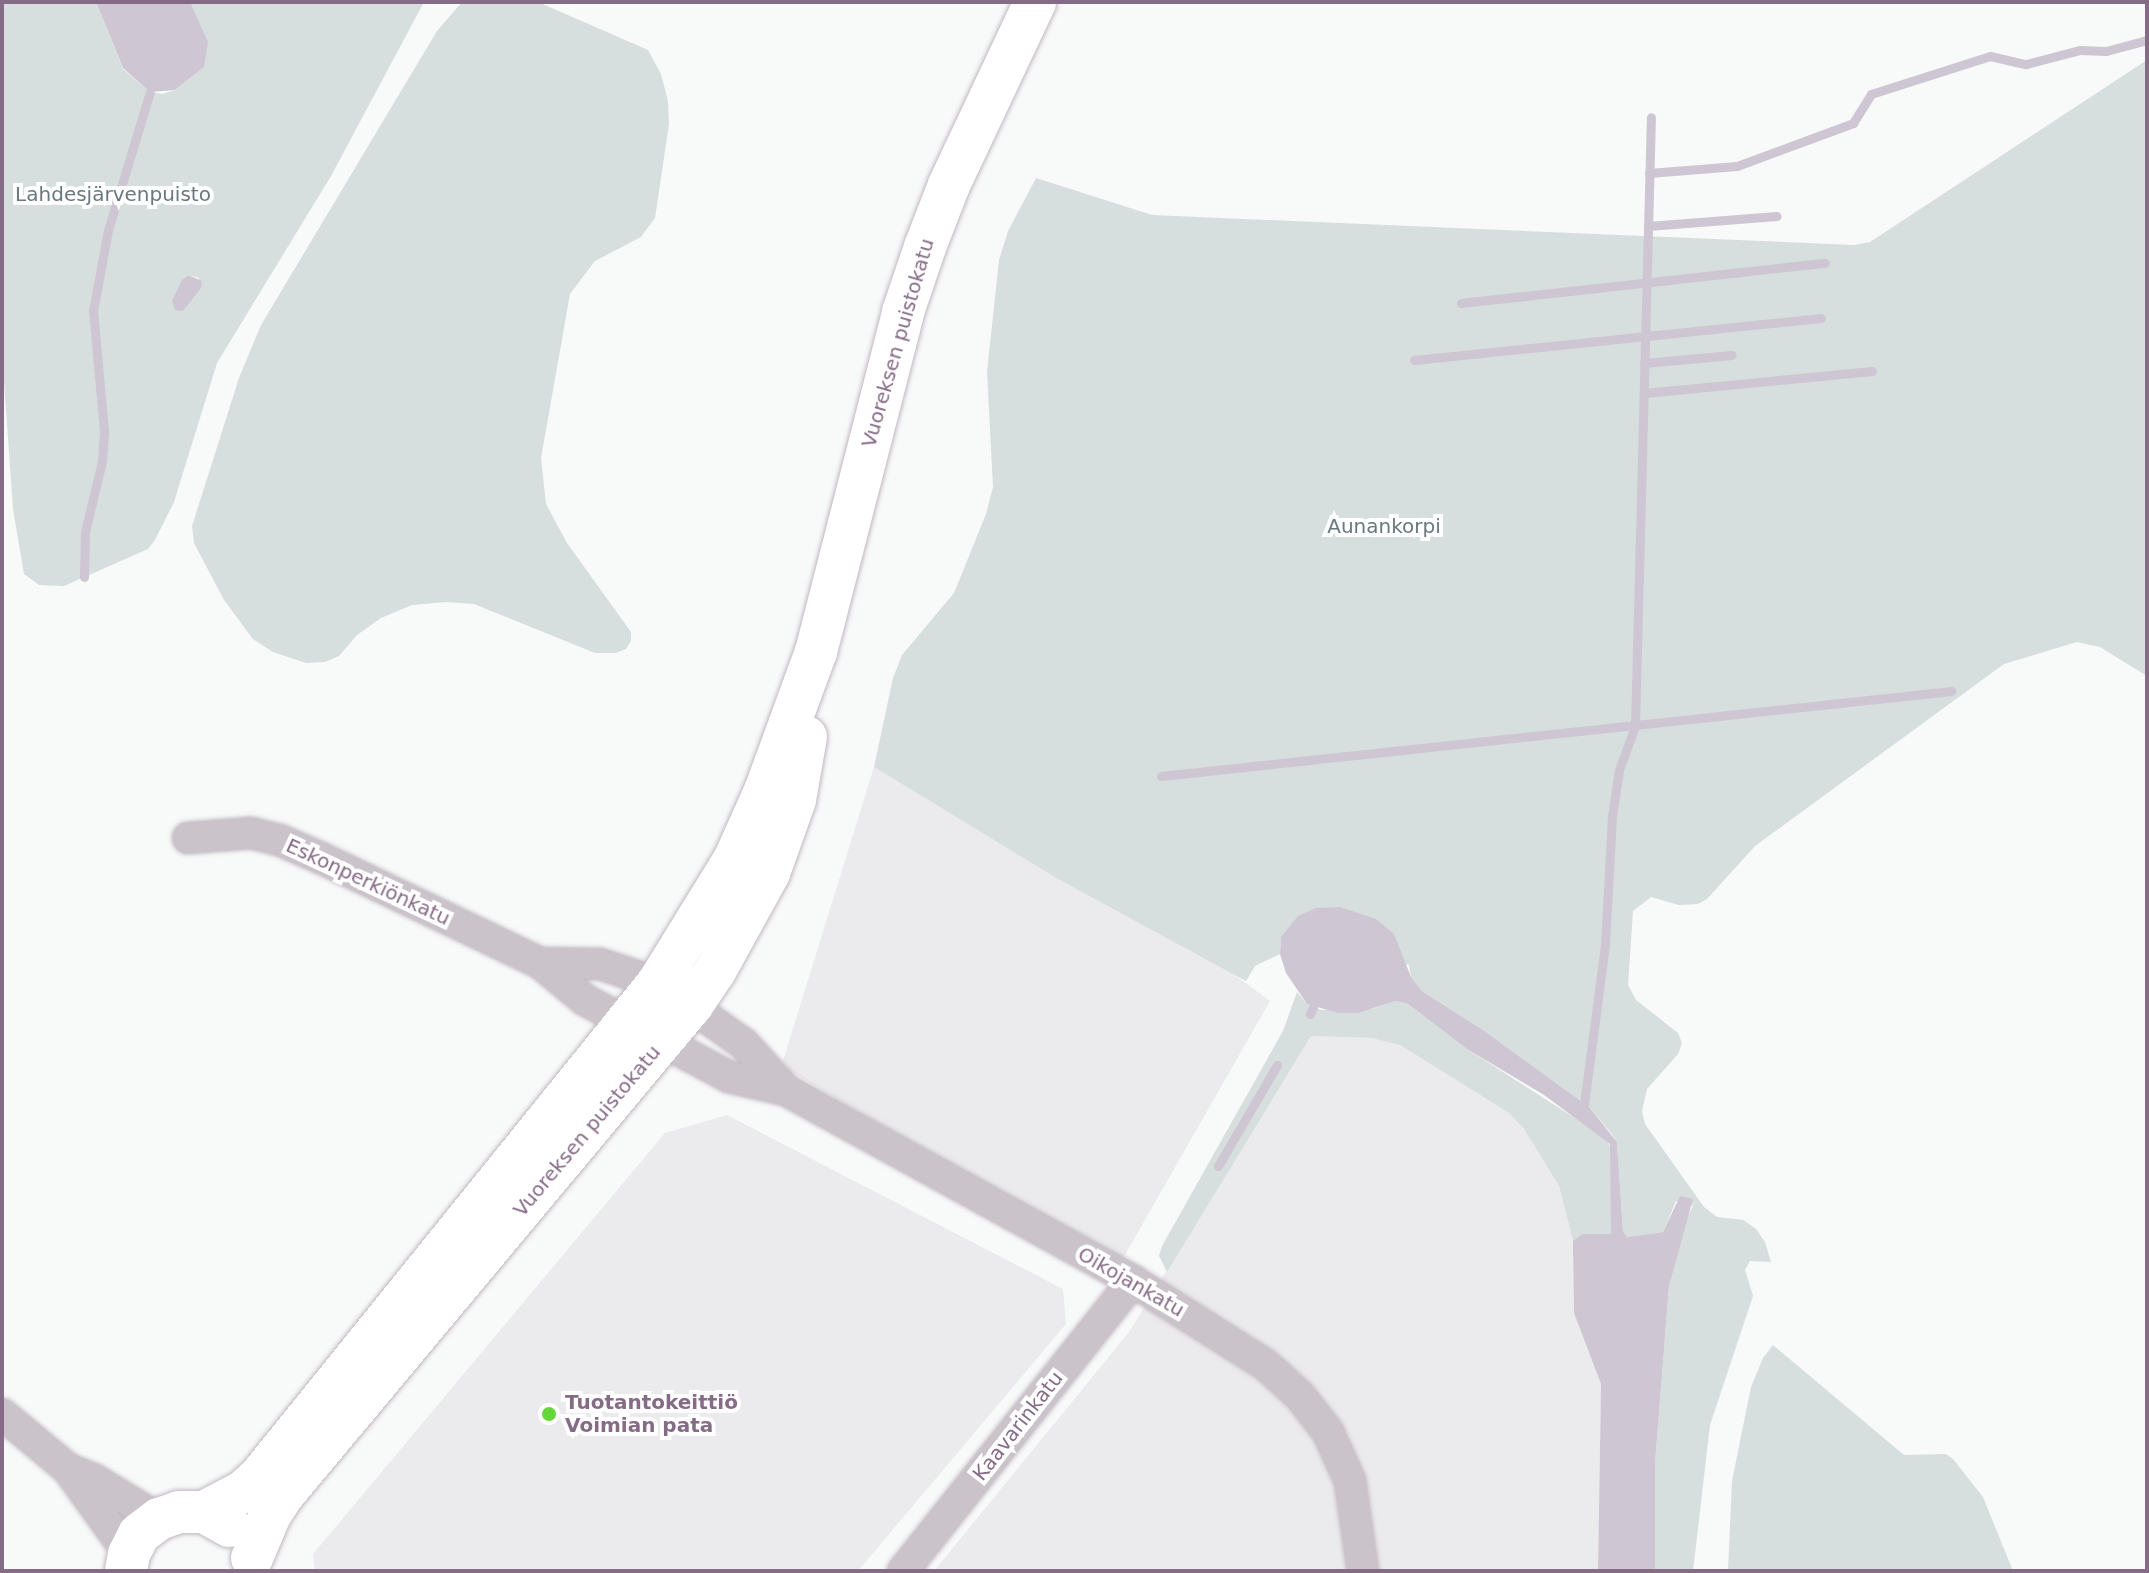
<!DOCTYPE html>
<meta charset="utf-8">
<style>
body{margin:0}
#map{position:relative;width:2149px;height:1573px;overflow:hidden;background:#f8f9f9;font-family:"DejaVu Sans",sans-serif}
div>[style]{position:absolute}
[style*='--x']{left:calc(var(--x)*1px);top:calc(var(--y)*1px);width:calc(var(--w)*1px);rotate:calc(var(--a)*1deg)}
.built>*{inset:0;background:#ebeaec}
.green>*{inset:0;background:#d7dede}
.water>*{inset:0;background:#cec6d2}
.stream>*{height:9px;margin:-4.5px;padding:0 4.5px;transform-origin:4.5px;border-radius:4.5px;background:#cec6d2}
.roads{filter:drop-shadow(0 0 2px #c0b8c0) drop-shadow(0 0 2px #c0b8c0)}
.minor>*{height:30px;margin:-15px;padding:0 15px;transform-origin:15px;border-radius:15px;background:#cac3ca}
.secondary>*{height:42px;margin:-21px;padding:0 21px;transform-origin:21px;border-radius:21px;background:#fff}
.dots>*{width:22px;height:22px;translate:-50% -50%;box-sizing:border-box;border:4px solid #fff;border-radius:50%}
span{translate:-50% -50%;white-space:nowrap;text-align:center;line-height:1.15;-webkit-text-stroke:8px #fff;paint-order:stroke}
.park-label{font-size:20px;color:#69787e}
.street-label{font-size:20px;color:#856b86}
.poi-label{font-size:20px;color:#856b86;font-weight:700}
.left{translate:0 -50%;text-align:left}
.frame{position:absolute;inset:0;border:4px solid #856b86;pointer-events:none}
</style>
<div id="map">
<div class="built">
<div style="clip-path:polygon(874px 767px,1058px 879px,1228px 970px,1270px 1001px,1122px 1260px,1116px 1262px,790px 1071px,783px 1061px)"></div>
<div style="clip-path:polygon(1311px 1036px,1371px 1038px,1400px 1045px,1509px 1113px,1524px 1129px,1559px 1186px,1573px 1241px,1574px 1313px,1601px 1384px,1598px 1571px,934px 1571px,1129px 1332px)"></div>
<div style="clip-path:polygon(727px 1115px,1063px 1289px,1066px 1324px,858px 1571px,315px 1571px,313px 1554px,665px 1133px)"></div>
</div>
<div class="green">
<div style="clip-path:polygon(evenodd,2px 2px,96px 2px,123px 69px,150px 92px,162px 94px,175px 90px,204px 67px,190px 2px,424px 2px,331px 176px,217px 363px,174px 502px,155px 540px,148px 549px,64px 586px,39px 585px,24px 574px,13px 509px,2px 353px,2px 2px,188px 275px,199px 278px,197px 291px,183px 311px,185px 277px,188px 275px)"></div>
<div style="clip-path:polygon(538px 2px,648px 50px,661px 74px,668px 101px,669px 124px,655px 218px,641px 237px,595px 261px,570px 294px,541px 458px,546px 504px,567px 543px,631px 632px,631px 641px,626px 649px,615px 653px,595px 653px,474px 604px,446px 602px,412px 605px,381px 618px,357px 635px,339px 656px,325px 662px,306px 663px,273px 652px,253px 639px,224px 600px,194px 543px,192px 526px,239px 378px,261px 325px,437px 31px,462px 2px)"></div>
<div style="clip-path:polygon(2147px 60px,2147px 676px,2100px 647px,2077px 642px,2004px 664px,1755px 846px,1707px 899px,1698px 904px,1679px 905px,1651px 897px,1633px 911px,1628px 985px,1636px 1000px,1678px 1033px,1682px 1043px,1678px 1054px,1647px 1089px,1642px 1111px,1645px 1124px,1704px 1207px,1717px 1217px,1743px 1220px,1756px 1229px,1765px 1242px,1771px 1262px,1750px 1261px,1745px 1270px,1753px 1296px,1710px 1425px,1693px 1571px,1655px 1571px,1655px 1464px,1669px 1286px,1683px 1226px,1693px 1206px,1676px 1201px,1663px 1232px,1627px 1237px,1623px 1231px,1617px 1142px,1611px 1133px,1589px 1107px,1486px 1032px,1422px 991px,1411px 977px,1409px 965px,1281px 937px,1280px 954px,1255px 966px,1246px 981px,1058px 879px,874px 767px,893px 678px,902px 655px,954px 593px,986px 514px,993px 487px,987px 372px,999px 260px,1008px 231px,1036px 178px,1152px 215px,1854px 245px,1870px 242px)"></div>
<div style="clip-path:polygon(1297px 992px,1307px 1004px,1321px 1010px,1372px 1009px,1396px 1001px,1408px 1004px,1467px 1049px,1606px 1138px,1612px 1150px,1611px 1234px,1582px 1234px,1573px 1241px,1559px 1186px,1524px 1129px,1509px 1113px,1400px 1045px,1371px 1038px,1311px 1036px,1167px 1272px,1159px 1256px,1162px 1246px,1283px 1031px)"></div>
<div style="clip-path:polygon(1773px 1345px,1904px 1455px,1946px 1454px,1953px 1459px,1983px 1497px,2013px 1571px,1728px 1571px,1732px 1481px,1751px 1387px,1763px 1358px)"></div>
</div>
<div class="water">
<div style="clip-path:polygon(96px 2px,190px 2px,208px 42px,204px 67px,175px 90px,150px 92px,123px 68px)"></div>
<div style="clip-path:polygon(188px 275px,202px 281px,201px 288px,183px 311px,175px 310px,172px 301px,182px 280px)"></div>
<div style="clip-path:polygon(1340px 907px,1376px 919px,1394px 934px,1411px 977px,1422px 991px,1486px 1032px,1589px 1107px,1617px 1142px,1623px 1231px,1627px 1237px,1663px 1232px,1680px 1196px,1693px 1199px,1669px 1286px,1655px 1464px,1655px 1571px,1598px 1571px,1601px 1384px,1574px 1313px,1573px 1247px,1573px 1241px,1582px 1234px,1611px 1234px,1610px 1144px,1544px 1095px,1467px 1049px,1408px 1004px,1396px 1001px,1358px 1013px,1338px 1013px,1307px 1004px,1286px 973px,1280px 954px,1281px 937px,1298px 916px,1316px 908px)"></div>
</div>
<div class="stream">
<div style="--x:1649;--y:173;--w:88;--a:-4.5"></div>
<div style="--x:1737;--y:166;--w:124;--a:-20.3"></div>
<div style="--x:1853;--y:123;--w:34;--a:-58"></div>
<div style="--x:1871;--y:94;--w:125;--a:-17.7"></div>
<div style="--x:1990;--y:56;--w:37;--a:13"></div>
<div style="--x:2026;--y:64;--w:56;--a:-14.5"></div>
<div style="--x:2080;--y:50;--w:26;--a:2"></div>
<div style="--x:2106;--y:51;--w:42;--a:-15"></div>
<div style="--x:1648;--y:226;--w:129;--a:-4.4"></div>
<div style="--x:1461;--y:303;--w:366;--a:-6.3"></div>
<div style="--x:1414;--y:360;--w:409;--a:-5.9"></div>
<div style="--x:1644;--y:363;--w:88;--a:-5.2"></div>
<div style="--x:1644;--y:393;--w:229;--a:-5.5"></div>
<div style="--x:84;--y:577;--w:45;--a:-88.7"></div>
<div style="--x:85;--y:532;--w:73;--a:-76.5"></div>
<div style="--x:102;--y:461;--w:30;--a:-86"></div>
<div style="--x:104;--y:431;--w:121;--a:-95.2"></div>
<div style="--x:93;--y:311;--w:82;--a:-79.5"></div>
<div style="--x:108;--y:230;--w:144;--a:-73.1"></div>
<div style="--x:1161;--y:776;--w:795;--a:-6.14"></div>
<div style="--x:1310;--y:1014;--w:8;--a:-67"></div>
<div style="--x:1583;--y:1112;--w:168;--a:-82.5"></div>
<div style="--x:1605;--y:945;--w:129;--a:-86.9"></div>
<div style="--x:1612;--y:816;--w:47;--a:-81.3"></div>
<div style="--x:1619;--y:770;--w:47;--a:-70"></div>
<div style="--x:1635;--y:726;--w:609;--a:-88.5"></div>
<div style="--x:1218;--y:1166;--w:117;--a:-59.7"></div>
</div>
<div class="roads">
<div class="minor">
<div style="--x:188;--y:838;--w:63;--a:-4.5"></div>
<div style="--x:251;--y:833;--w:32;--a:14"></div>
<div style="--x:282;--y:841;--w:43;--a:23.6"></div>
<div style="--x:321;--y:858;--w:243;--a:25.6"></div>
<div style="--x:540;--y:963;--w:58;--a:39.4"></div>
<div style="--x:585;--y:1000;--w:163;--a:28.1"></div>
<div style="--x:729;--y:1077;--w:58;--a:12.8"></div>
<div style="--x:786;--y:1090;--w:396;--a:28.8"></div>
<div style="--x:1133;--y:1281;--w:157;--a:32.3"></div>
<div style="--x:1266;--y:1365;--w:46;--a:42.4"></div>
<div style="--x:1300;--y:1396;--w:46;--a:52.1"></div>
<div style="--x:1328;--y:1432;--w:54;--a:65.8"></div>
<div style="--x:1350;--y:1481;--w:91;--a:81.8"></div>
<div style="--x:540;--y:963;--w:60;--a:1"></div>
<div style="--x:600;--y:964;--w:61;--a:18.1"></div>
<div style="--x:658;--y:983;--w:105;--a:35.3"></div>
<div style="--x:744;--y:1044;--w:62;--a:47.6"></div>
<div style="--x:2;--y:1414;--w:86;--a:39.8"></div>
<div style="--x:68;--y:1469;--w:29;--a:22"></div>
<div style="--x:95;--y:1480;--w:75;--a:31.4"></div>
<div style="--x:68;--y:1469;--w:105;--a:54.3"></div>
<div style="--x:903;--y:1571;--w:370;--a:-51.6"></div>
</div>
<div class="secondary">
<div style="--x:204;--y:1512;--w:45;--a:-27.7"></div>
<div style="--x:244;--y:1491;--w:23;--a:-43"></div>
<div style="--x:261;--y:1475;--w:632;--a:-51.1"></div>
<div style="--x:658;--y:983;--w:145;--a:-58.3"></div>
<div style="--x:734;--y:860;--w:76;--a:-65.8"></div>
<div style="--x:765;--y:791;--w:148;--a:-69.9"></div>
<div style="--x:816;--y:652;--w:351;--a:-75.6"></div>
<div style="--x:903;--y:312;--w:69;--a:-71.3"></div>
<div style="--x:925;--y:247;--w:66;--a:-68.8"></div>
<div style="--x:949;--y:185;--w:202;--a:-64.8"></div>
<div style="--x:252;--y:1558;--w:47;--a:-67.3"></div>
<div style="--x:270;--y:1515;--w:24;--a:-57"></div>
<div style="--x:283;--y:1495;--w:638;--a:-50.15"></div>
<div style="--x:692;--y:1005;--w:41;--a:-55.9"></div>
<div style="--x:715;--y:971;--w:112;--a:-61.1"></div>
<div style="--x:769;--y:873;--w:77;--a:-70.4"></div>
<div style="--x:795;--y:800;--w:64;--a:-80.1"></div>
<div style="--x:126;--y:1571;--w:17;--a:-80"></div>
<div style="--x:129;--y:1554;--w:22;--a:-63"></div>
<div style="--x:139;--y:1534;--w:25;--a:-37"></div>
<div style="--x:159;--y:1519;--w:21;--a:-19"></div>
<div style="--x:179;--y:1512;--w:25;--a:0"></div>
<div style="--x:204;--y:1512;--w:29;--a:29"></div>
</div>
</div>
<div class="dots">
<div style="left:549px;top:1414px;background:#63d73a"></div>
</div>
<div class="park-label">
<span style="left:113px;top:194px">Lahdesjärvenpuisto</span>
<span style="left:1384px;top:526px">Aunankorpi</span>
</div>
<div class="street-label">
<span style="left:898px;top:343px;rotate:-74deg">Vuoreksen puistokatu</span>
<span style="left:368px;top:882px;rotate:25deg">Eskonperkiönkatu</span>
<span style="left:587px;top:1131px;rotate:-50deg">Vuoreksen puistokatu</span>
<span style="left:1131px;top:1282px;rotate:30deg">Oikojankatu</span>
<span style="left:1018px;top:1426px;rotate:-52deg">Kaavarinkatu</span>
</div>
<div class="poi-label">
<span class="left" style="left:565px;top:1414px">Tuotantokeittiö<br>Voimian pata</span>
</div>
<div class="frame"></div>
</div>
